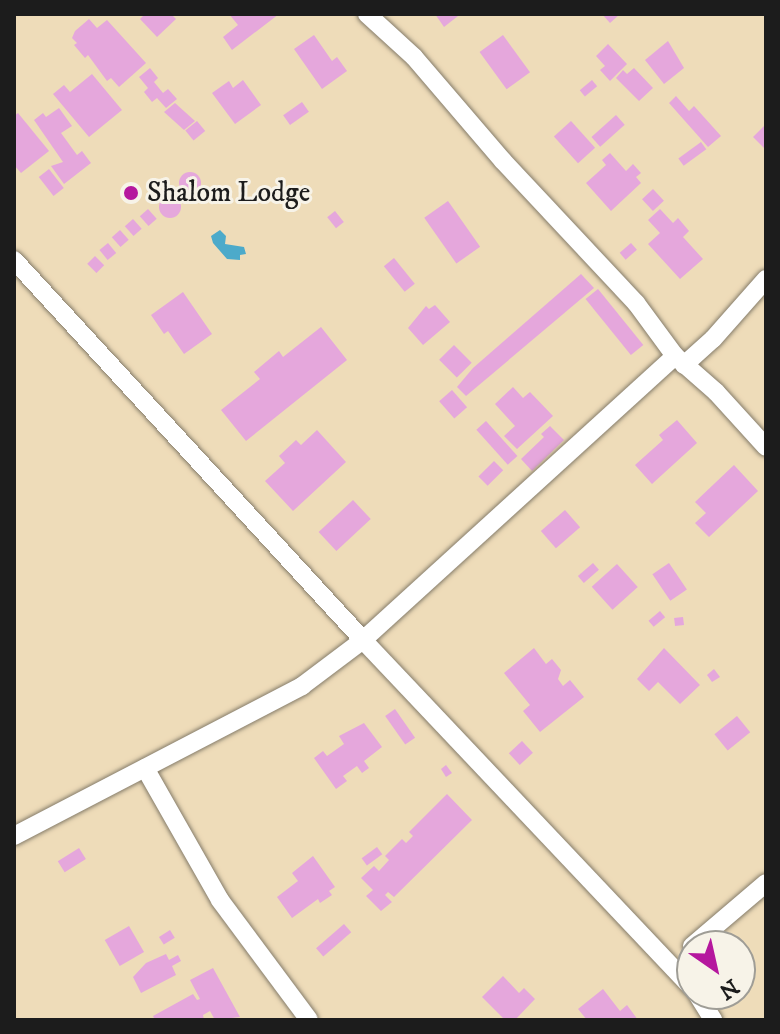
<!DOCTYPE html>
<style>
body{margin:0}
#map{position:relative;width:780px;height:1034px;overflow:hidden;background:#eedcb9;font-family:"IM FELL DW Pica",serif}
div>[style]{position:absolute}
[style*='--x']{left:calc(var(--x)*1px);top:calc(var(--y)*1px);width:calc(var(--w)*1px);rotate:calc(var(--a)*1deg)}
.water>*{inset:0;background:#4caaca}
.building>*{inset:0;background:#e5a7dc;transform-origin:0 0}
.round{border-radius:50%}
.roads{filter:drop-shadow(0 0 2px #857c6a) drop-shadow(0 0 2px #857c6a)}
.street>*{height:18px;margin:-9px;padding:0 9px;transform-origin:9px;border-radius:9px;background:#fff}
.dots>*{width:22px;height:22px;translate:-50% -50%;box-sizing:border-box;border:4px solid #f7f3e8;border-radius:50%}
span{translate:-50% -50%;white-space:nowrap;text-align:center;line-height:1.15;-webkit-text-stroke:6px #f7f3e8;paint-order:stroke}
.poi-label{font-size:28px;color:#1c1c1c}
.left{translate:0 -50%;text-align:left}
.frame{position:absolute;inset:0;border:16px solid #1c1c1c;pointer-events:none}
.north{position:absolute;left:676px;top:930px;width:80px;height:80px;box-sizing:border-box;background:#f7f3e8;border:2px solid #9f9d96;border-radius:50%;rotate:146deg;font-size:22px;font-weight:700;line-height:32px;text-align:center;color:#1c1c1c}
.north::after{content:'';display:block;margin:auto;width:28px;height:36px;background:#b5179e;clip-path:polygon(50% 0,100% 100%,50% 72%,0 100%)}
</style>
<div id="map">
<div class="water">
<div style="clip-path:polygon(220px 230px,226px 236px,225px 244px,244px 247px,246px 254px,240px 255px,240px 260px,227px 259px,213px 243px,211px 236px)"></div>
</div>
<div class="building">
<div style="clip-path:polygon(145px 14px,171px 14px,176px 19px,157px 37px,140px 19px)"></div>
<div style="clip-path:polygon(229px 14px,279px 14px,232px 50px,223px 37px,238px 25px)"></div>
<div style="clip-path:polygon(435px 14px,456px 14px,458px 16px,444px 27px)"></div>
<div style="clip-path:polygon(602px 14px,620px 14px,610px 23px)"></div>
<div style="clip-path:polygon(89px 19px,97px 28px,107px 20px,146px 63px,119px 87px,111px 78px,107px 81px,88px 55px,85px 58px,74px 45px,77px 43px,72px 38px,75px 31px)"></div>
<div style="clip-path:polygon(314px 35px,332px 61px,337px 57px,347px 71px,322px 89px,294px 49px)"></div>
<div style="left:503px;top:35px;width:46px;height:29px;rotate:54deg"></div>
<div style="clip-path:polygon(668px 41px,684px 68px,664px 84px,645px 60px)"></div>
<div style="clip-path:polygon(608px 44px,627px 64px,610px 81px,600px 70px,605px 66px,596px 56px)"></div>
<div style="clip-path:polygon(150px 68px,158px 78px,154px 82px,163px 93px,168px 89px,177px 99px,166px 108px,157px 98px,152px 102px,144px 92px,148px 88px,139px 77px)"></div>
<div style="clip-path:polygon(634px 68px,653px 88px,639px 101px,616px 78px,623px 70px,627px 74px)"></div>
<div style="clip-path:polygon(92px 74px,122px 110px,89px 137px,53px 94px,64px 85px,70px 92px)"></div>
<div style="clip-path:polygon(243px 80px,261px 105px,235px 124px,212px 93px,229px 81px,233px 88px)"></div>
<div style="left:592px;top:80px;width:8px;height:16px;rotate:50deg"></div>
<div style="clip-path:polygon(676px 96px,689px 111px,694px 106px,721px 136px,708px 147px,669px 103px)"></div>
<div style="left:302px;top:102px;width:12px;height:23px;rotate:55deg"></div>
<div style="clip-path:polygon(175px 103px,195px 121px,184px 130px,164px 112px)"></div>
<div style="clip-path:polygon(59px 108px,72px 126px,61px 133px,77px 155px,82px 151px,91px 163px,64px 184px,51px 166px,63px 162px,34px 120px,43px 113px,46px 117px)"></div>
<div style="clip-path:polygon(18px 113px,49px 151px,21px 173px,14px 165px,14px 116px)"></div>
<div style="left:616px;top:115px;width:13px;height:33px;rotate:48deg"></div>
<div style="left:197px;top:121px;width:13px;height:15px;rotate:51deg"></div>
<div style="left:571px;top:121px;width:36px;height:23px;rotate:48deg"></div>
<div style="clip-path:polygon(766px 124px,766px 150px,753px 137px)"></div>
<div style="left:701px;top:142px;width:9px;height:28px;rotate:54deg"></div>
<div style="clip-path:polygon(610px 153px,626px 171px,633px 164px,641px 173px,636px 177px,641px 183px,611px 211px,586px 183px,606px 165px,602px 160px)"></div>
<div style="left:49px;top:169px;width:24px;height:13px;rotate:52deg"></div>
<div class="round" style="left:179px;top:172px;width:22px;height:22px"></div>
<div style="left:653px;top:189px;width:16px;height:15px;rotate:47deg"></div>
<div class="round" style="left:159px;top:196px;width:22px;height:22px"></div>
<div style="left:448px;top:201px;width:56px;height:29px;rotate:55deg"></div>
<div style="left:148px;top:209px;width:13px;height:11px;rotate:48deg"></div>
<div style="clip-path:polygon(660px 209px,673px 223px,678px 218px,689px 231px,683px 237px,703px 259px,680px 279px,648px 244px,660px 233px,648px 220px)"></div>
<div style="left:335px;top:211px;width:14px;height:10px;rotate:51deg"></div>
<div style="left:133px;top:219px;width:13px;height:11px;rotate:48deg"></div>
<div style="left:120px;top:230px;width:13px;height:11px;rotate:48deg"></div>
<div style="left:108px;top:243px;width:13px;height:11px;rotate:51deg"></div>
<div style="left:631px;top:243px;width:9px;height:15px;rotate:49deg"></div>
<div style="left:95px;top:256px;width:13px;height:11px;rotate:45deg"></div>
<div style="left:394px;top:258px;width:33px;height:13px;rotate:51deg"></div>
<div style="clip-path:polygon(581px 274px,594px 288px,466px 396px,457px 387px,473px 368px)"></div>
<div style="left:598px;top:289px;width:72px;height:16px;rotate:51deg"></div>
<div style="clip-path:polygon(183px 292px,212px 334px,184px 354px,168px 331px,164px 334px,151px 315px)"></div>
<div style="clip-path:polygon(435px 305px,450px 322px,423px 345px,408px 328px,426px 306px,429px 309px)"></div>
<div style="clip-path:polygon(321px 327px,347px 360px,246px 441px,221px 410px,260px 379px,254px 372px,279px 351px,283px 357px)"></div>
<div style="left:454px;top:345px;width:25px;height:21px;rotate:45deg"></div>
<div style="clip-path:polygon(513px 387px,523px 398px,530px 392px,553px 416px,517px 449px,504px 436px,515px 426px,495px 404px)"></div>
<div style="left:452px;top:390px;width:23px;height:17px;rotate:49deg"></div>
<div style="clip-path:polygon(677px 420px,697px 443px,652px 484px,635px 465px,663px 440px,659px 435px)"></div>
<div style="left:486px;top:421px;width:47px;height:13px;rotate:48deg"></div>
<div style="clip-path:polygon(550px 426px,564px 440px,532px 471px,521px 459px,544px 437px,541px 434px)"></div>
<div style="clip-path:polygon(317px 430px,346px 462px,293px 511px,265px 481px,285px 463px,279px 456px,296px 440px,301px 445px)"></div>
<div style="left:494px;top:461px;width:13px;height:22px;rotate:45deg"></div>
<div style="clip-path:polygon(734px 465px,758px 491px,709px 537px,695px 523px,706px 513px,695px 502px)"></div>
<div style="left:353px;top:500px;width:26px;height:47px;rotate:47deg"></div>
<div style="left:565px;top:510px;width:23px;height:32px;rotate:49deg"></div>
<div style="left:593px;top:563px;width:9px;height:20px;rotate:49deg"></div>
<div style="left:669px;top:563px;width:32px;height:20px;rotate:56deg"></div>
<div style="left:617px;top:564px;width:31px;height:34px;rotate:48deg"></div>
<div style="left:660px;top:611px;width:8px;height:15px;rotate:50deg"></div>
<div style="left:683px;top:617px;width:8px;height:9px;rotate:83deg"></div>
<div style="clip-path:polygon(534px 648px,546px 664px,552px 659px,561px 670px,558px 679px,563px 686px,570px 680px,584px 697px,540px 732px,523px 711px,530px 705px,504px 673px)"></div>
<div style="clip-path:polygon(664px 648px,700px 685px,680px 704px,658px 682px,649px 691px,637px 679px)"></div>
<div style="clip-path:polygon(714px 669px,720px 677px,712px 682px,707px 675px)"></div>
<div style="left:395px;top:709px;width:35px;height:12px;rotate:55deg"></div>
<div style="left:737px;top:716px;width:21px;height:29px;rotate:51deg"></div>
<div style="clip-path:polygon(364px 723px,382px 747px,364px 761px,369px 768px,362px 773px,357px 766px,343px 776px,347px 781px,336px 789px,314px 758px,323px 751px,327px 756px,344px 744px,339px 736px)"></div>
<div style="left:522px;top:741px;width:16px;height:18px;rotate:47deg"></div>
<div style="clip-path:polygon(446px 765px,452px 773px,446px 777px,441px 769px)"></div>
<div style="clip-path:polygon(447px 794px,472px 820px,394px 897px,388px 892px,385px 895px,392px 902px,381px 911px,366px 896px,373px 890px,361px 878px,374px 866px,379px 871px,389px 860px,385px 856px,402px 839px,406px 843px,413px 836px,409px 832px)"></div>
<div style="left:377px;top:847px;width:9px;height:19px;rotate:54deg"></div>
<div style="left:79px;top:848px;width:13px;height:25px;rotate:58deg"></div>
<div style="clip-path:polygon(313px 856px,335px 887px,329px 891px,332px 895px,320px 903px,318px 899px,292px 918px,277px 897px,298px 881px,292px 873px)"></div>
<div style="left:344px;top:924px;width:11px;height:37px;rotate:49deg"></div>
<div style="left:129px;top:926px;width:30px;height:28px;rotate:60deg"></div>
<div style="left:170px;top:930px;width:9px;height:13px;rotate:58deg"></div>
<div style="clip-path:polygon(166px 954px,169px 960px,178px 955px,181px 961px,172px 966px,176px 975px,141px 993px,133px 977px,146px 963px)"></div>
<div style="clip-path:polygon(213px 968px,240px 1017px,215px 1020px,210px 1011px,203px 1015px,204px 1020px,155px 1020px,153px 1016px,193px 994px,197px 1000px,200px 999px,190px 980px)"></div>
<div style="clip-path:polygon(503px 976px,519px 993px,524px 988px,535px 999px,515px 1020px,505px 1020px,482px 997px)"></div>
<div style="clip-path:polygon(603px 989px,620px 1011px,627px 1005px,638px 1020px,587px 1020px,578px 1009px)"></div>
</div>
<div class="roads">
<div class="street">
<div style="--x:367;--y:14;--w:64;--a:42.5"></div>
<div style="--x:414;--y:57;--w:137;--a:49.4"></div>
<div style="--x:503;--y:161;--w:195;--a:46.9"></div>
<div style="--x:636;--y:303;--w:66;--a:53.7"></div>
<div style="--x:675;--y:356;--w:55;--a:41.3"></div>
<div style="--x:716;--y:392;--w:74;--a:47.7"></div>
<div style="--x:14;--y:260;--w:516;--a:47.43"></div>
<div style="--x:363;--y:640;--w:479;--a:46.6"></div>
<div style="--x:684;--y:365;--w:39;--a:-42"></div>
<div style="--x:713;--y:339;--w:80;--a:-48.5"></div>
<div style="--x:145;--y:768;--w:152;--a:60.4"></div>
<div style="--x:220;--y:900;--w:149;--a:53.4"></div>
<div style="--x:14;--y:836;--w:325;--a:-27.5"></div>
<div style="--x:302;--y:686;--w:76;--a:-37"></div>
<div style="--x:363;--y:640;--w:422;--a:-42.3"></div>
<div style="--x:692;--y:946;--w:97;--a:-40.4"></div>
<div style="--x:697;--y:994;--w:31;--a:58"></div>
</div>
</div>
<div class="dots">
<div style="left:131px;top:193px;background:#b5179e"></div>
</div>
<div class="poi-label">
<span class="left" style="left:147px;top:193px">Shalom Lodge</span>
</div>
<div class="frame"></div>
<div class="north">N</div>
</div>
